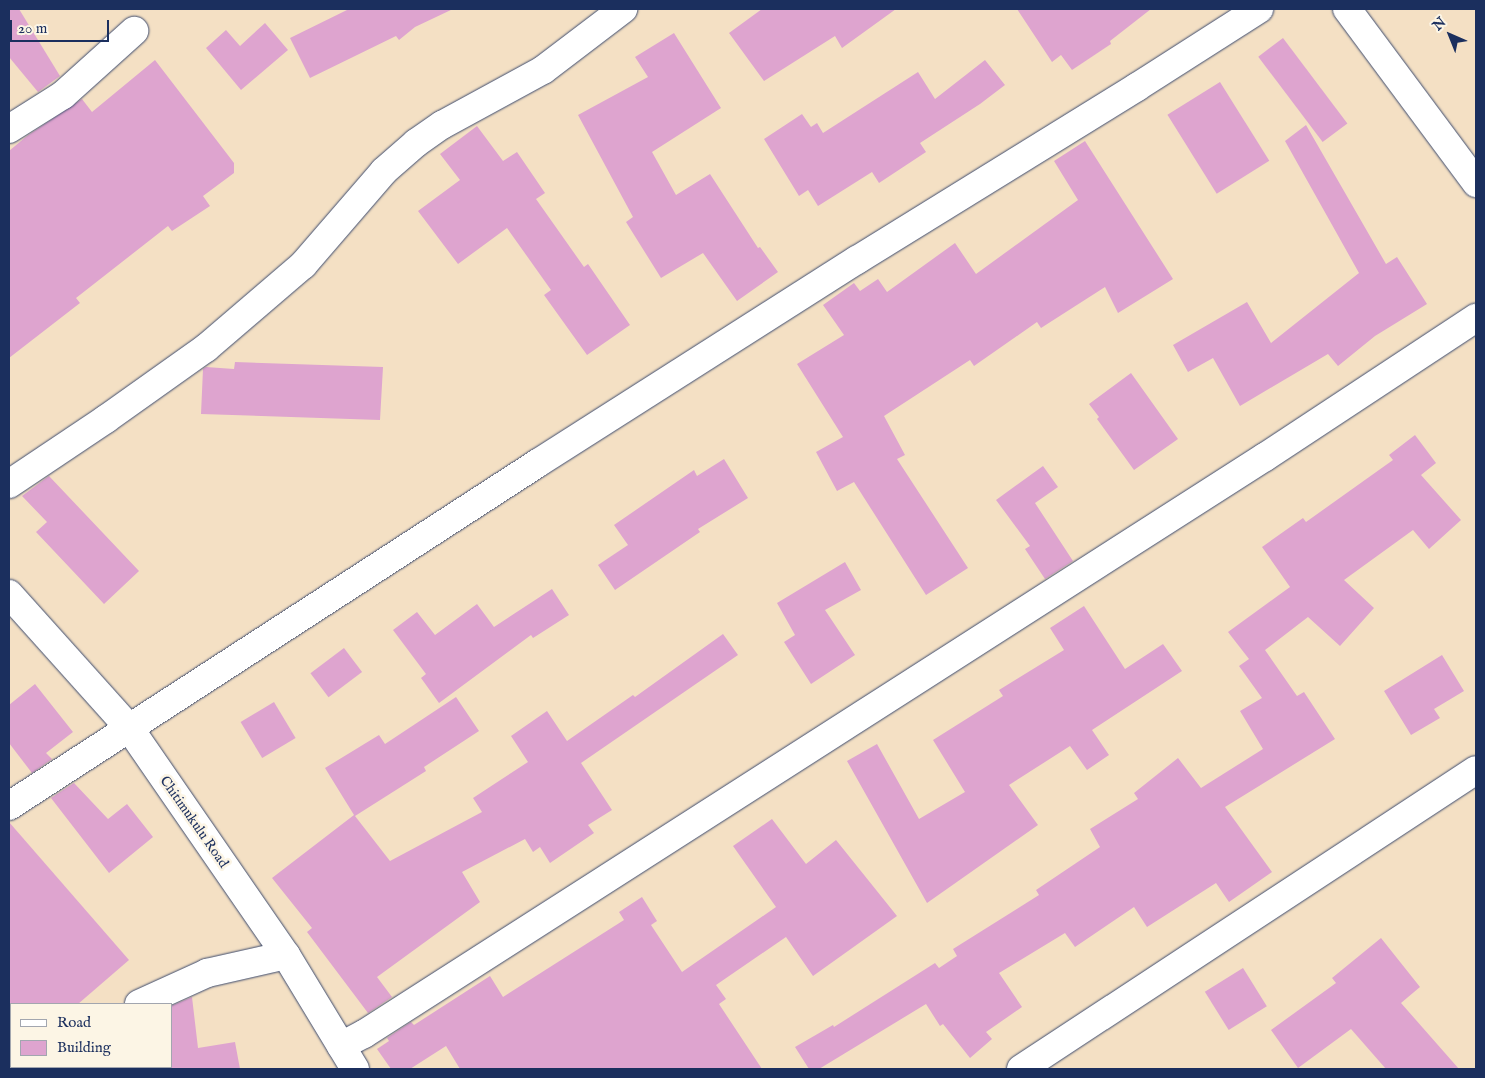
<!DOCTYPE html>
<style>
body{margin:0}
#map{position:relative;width:1485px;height:1078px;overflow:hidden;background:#f4e0c4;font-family:"IM FELL English",serif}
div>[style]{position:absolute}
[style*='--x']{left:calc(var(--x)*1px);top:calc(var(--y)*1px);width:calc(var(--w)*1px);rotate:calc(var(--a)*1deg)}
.building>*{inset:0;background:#dea4cf;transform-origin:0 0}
.roads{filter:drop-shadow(0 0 1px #3c4a6d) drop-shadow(0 0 1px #3c4a6d)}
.minor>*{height:28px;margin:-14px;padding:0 14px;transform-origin:14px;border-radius:14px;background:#fff}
span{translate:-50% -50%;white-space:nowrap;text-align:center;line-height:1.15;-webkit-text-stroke:5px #fcf5e5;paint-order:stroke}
.street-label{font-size:14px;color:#1b2f5e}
.frame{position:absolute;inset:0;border:10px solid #1b2f5e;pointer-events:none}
.legend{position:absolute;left:10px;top:1003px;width:162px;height:65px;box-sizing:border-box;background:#fcf5e5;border:1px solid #a2a6af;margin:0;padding:6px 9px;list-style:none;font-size:15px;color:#1b2f5e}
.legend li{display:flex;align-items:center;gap:10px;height:25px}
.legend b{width:25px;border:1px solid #a2a6af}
.north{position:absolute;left:1425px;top:10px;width:50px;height:50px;-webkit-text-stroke:4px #fcf5e5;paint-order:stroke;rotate:316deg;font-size:14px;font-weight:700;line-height:20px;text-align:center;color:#1b2f5e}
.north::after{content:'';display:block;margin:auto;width:18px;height:22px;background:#1b2f5e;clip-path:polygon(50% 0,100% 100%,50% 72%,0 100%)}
.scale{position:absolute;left:10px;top:20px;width:99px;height:22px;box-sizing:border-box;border:2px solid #1b2f5e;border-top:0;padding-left:6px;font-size:15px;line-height:18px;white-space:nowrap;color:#1b2f5e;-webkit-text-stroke:4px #fcf5e5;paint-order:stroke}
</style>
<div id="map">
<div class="building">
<div style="clip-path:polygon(9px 9px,19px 9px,60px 76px,38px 92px,9px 57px)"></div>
<div style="clip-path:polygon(349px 9px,453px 9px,415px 27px,399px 40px,396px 36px,310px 78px,290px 38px)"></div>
<div style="clip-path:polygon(762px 9px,896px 9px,842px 48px,835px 36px,764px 81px,729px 33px)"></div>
<div style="clip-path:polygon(1017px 9px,1151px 9px,1110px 41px,1111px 44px,1072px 70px,1061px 55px,1052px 62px)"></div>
<div style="clip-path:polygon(265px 23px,288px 50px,241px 90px,206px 48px,226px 30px,240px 46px)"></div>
<div style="clip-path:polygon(674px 33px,721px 108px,652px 152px,676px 195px,710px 174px,758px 248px,760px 247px,778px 272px,737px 301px,703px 253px,661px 278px,626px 222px,633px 217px,578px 115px,648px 77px,635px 57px)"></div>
<div style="left:1283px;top:38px;width:107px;height:31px;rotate:53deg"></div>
<div style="clip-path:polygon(155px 60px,234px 163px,234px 173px,203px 196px,210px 206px,172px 231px,168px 226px,76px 298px,80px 303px,9px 358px,9px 151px,27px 136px,82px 99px,92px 112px)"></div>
<div style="clip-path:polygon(985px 60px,1005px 85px,980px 104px,920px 143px,926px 152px,879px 183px,872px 172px,818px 206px,808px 190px,799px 196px,764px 139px,802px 114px,811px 127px,817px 123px,823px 133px,918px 72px,935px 99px)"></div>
<div style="left:1220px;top:82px;width:93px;height:62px;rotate:58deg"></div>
<div style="clip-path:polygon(1306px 125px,1386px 264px,1397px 257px,1427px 304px,1375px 336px,1338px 366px,1328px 354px,1240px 406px,1213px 358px,1188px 372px,1173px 345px,1247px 302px,1271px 343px,1359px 273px,1285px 141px)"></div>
<div style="clip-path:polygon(477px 126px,503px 161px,517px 152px,545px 193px,536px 199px,584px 267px,588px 264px,630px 325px,587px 355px,544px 295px,551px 290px,507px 228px,458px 264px,418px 211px,460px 180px,440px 154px)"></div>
<div style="clip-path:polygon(1085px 141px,1173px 279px,1118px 313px,1105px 287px,1041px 328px,1037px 322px,974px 366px,970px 360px,884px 416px,905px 455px,897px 459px,968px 568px,926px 595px,854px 482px,837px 491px,816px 452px,843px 437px,797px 364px,844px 335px,823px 305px,854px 283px,860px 291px,878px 279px,887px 292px,955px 243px,976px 274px,1078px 200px,1054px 161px)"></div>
<div style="clip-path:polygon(235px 362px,383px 367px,380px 420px,201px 414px,203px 369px,206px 367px,234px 369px)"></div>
<div style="clip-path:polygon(1131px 373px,1178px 439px,1134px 470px,1097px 419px,1099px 417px,1089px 404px)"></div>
<div style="clip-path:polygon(1415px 435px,1436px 463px,1421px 475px,1461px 520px,1429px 549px,1413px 530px,1344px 580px,1374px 608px,1340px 646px,1308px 617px,1265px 650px,1297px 696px,1304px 692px,1335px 739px,1225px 807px,1272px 872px,1229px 902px,1216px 883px,1147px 927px,1134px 907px,1075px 947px,1065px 933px,999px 973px,1022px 1007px,986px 1032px,992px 1039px,970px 1058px,943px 1024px,940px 1026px,926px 1004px,819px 1069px,809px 1069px,795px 1047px,833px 1025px,834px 1027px,935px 963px,939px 968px,957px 956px,953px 949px,1039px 895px,1036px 890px,1100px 847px,1090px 829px,1138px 799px,1134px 793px,1178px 758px,1201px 788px,1263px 749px,1240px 711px,1262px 698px,1239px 666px,1249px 659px,1228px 632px,1290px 587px,1262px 547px,1303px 518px,1306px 522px,1393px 460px,1389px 455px)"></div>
<div style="clip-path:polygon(724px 459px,748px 498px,698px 529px,700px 532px,615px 590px,598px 565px,628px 545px,614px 525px,694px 470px,697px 476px)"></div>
<div style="clip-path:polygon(1043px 466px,1058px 487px,1035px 503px,1073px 561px,1045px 579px,1025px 549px,1030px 546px,996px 500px)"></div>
<div style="clip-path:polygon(49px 476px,139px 571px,104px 604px,36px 532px,47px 522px,22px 496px)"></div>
<div style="clip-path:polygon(845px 562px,861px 590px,825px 610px,855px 655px,811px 684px,784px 642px,795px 635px,777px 603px)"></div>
<div style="clip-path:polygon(552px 589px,569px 615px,533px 638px,531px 635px,439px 703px,421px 678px,426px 674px,393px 630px,417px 612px,435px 635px,477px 604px,494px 627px)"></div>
<div style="clip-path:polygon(1084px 606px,1125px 669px,1163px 644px,1182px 671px,1092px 730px,1109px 755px,1087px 770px,1070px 746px,1009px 785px,1038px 825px,927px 903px,847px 761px,877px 744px,919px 819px,965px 792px,933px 740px,1003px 696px,999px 690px,1064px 650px,1050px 628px)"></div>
<div style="clip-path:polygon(723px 634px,738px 655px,581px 763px,612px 810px,588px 825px,594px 833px,550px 863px,540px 847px,533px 852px,525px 839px,462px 872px,480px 902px,377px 977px,392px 997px,368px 1013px,307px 932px,312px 928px,272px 878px,354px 815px,325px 768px,379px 735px,385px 744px,456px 697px,479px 731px,424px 767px,426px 771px,355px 816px,390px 861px,482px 812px,473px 798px,528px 762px,511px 736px,547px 711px,567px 741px,633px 695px,635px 697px)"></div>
<div style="left:344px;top:648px;width:30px;height:42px;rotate:53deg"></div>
<div style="clip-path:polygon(1442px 655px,1464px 691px,1434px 709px,1440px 718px,1411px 735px,1384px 691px)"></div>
<div style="clip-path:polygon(35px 684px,73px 732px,46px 753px,52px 759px,32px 773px,9px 743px,9px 705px)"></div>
<div style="left:274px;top:702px;width:42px;height:39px;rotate:59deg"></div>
<div style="clip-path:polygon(74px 783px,108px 819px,127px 804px,153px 837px,109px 873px,51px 798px)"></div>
<div style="clip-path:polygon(772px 819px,806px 864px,836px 840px,897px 916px,813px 976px,786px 937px,716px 985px,726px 999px,719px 1004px,762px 1069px,460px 1069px,446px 1046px,410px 1069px,391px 1069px,377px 1049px,389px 1041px,387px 1038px,411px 1022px,414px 1025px,490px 976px,503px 997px,624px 920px,619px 912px,642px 897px,657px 921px,651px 925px,682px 972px,776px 907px,733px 846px)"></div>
<div style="clip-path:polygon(9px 822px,129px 960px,78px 1004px,9px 1004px)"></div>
<div style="clip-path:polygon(1381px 938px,1420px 987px,1401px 1003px,1459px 1069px,1386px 1069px,1351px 1029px,1298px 1068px,1271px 1030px,1336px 983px,1332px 978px)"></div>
<div style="left:1243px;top:968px;width:45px;height:45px;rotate:58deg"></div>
<div style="clip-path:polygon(192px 997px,198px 1048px,235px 1042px,240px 1069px,161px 1069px,161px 1067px,171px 1067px,171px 1006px)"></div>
</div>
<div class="roads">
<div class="minor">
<div style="--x:1347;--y:9;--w:217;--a:53.4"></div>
<div style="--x:9;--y:129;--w:64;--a:-32.2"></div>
<div style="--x:63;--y:95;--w:96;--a:-42"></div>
<div style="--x:9;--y:484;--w:117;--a:-33.8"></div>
<div style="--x:106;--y:419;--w:123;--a:-35.4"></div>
<div style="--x:206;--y:348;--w:128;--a:-40.6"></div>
<div style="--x:303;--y:265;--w:124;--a:-49.2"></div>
<div style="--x:384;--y:171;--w:43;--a:-41.2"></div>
<div style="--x:416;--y:143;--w:32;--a:-35"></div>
<div style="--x:442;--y:125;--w:115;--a:-28.6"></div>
<div style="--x:543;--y:70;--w:101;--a:-37.3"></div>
<div style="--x:9;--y:594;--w:181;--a:48.1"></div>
<div style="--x:130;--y:729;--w:275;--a:55.4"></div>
<div style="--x:286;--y:955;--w:133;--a:58.8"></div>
<div style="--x:9;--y:806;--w:630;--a:-32.96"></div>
<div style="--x:538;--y:463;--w:378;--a:-32.5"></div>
<div style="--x:857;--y:260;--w:329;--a:-31.7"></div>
<div style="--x:1137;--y:87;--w:145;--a:-32.6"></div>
<div style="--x:139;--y:1004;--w:75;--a:-24.5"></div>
<div style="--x:207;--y:973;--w:81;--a:-12.8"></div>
<div style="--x:341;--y:1046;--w:26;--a:-28"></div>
<div style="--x:364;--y:1034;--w:1070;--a:-32.64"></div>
<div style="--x:1265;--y:457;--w:253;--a:-33.4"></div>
<div style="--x:42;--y:1069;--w:4;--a:-27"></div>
<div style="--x:1021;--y:1069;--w:544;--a:-33.31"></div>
</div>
</div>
<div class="street-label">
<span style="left:194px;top:822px;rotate:55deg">Chitimukulu Road</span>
</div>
<div class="frame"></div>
<ul class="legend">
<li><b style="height:6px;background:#fff"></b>Road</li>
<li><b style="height:14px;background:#dea4cf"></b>Building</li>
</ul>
<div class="north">N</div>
<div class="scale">20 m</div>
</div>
